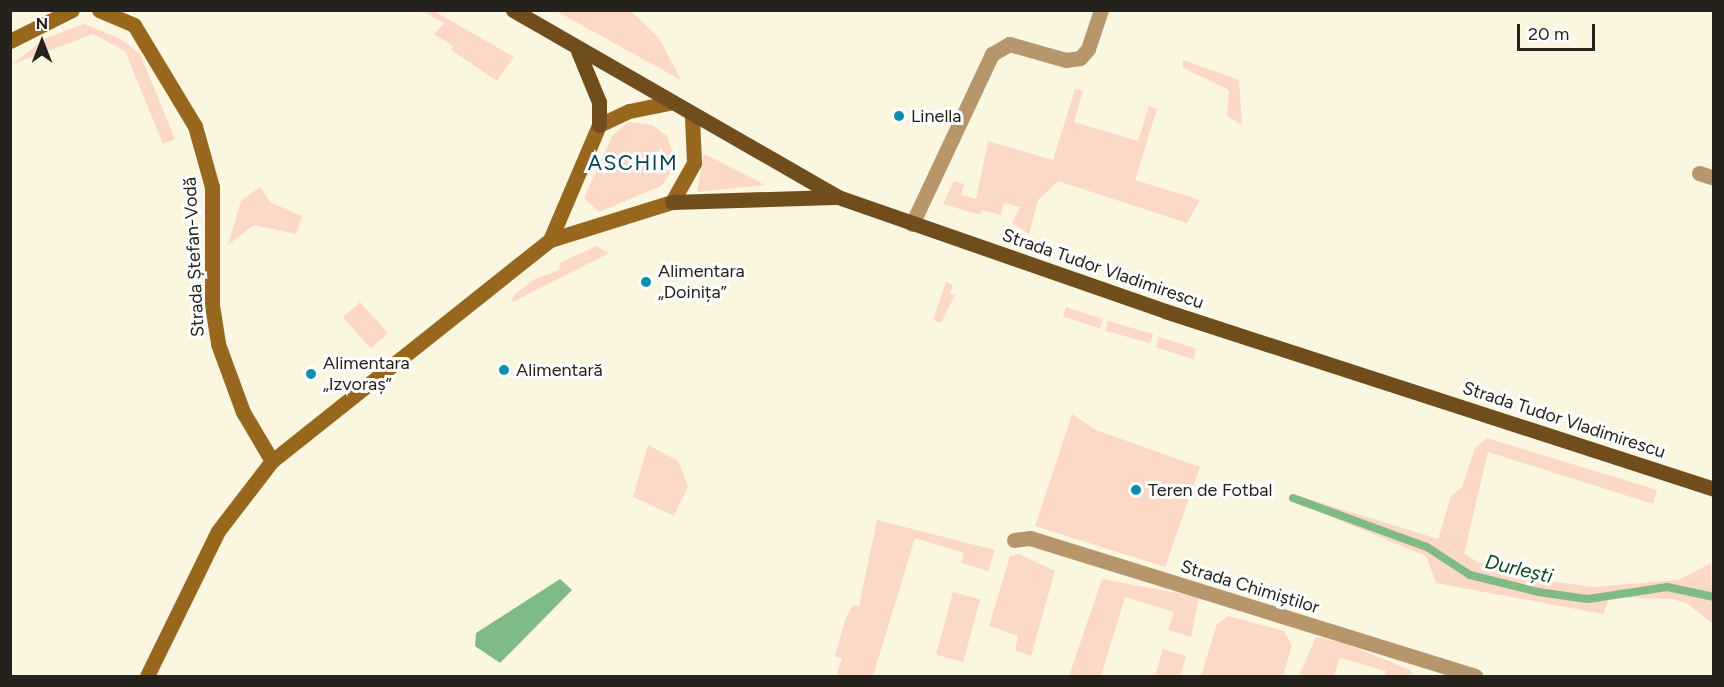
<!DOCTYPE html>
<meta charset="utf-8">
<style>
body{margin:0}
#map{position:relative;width:1724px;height:687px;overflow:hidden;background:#fbf6df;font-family:Figtree,sans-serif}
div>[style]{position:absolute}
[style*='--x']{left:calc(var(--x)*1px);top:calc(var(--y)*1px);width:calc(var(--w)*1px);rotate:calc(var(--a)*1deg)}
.green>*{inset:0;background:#fcd9c7;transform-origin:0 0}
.water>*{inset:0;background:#80ba86}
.stream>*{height:8px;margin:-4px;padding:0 4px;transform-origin:4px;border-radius:4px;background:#80ba86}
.street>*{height:15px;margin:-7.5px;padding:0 7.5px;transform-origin:7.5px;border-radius:7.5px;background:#b8966c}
.secondary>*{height:15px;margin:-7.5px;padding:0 7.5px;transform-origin:7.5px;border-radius:7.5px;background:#98671e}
.primary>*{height:15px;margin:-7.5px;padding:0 7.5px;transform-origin:7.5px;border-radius:7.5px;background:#704d1c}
.dots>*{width:16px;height:16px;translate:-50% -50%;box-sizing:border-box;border:3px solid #fff;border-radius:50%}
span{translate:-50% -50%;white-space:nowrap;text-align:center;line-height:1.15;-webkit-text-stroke:6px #fff;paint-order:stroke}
.poi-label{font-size:18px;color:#24221a}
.left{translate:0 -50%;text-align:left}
.street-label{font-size:18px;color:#24221a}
.water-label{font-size:20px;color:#0a4b1b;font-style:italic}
.quarter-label{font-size:21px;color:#094150;letter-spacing:1.5px}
.frame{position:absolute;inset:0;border:12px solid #24221a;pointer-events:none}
.north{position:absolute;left:12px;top:12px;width:60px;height:60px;-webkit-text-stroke:4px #fff;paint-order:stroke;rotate:0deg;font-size:16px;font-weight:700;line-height:24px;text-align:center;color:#24221a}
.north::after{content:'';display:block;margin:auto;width:21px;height:27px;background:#24221a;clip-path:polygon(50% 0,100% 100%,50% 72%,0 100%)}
.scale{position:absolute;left:1517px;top:24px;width:78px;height:27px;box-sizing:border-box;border:3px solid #24221a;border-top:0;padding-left:8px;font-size:18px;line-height:21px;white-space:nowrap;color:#24221a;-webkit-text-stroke:4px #fff;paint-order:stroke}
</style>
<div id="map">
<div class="green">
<div style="clip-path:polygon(422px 11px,434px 11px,514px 57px,497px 81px,451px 50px,453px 46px,434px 34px,444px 23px)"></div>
<div style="clip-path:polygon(556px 11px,631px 11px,659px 38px,681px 80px)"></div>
<div style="clip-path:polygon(84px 24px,121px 39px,140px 54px,175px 139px,163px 144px,125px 51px,93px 34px,11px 65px,46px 38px)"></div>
<div style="clip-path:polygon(1183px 60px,1239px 80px,1242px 125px,1227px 116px,1229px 90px,1183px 68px)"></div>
<div style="clip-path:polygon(1075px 89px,1083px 91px,1074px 122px,1138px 141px,1149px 106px,1157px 109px,1135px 180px,1200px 200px,1187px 223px,1058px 181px,1038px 200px,1029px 234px,1012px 223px,1020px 207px,1004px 203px,1001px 215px,982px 210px,980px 215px,943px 204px,954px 181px,964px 184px,961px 195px,976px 199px,988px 141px,1053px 160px)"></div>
<div style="clip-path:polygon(628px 122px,652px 125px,667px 136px,673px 154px,670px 174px,661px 186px,599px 212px,584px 198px,612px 136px)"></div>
<div style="clip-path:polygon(704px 154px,711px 157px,765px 185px,697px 192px)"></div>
<div style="clip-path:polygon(260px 187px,270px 202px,302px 216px,296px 234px,254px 225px,228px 245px,241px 201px)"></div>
<div style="clip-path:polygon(596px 246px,609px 253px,511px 303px,515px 294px,535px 279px,559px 270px,560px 263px)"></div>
<div style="clip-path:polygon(946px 282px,953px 285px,950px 294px,955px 295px,941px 323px,933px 320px)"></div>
<div style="left:360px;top:302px;width:42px;height:23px;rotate:48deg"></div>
<div style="left:1066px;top:307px;width:39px;height:10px;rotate:18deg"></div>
<div style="left:1108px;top:321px;width:47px;height:10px;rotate:16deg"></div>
<div style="left:1159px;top:337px;width:39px;height:11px;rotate:17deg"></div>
<div style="clip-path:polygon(1072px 414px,1096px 430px,1200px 467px,1165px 567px,1035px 526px)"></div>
<div style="clip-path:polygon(1487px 438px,1657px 490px,1653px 504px,1488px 452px,1464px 554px,1480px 563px,1505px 564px,1534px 579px,1593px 587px,1678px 580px,1711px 563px,1713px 624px,1688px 604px,1673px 599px,1610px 597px,1603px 614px,1436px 583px,1426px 556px,1290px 500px,1292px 494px,1438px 539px,1451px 496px,1462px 487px,1475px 448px)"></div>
<div style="clip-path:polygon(648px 445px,678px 461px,688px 487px,674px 516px,633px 497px)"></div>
<div style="clip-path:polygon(877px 520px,995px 550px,988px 571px,961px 563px,964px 553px,915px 538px,873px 676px,836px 676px,842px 658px,835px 656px,845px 620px,853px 605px,859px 606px)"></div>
<div style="clip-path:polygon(1019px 554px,1055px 571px,1031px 656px,1015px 650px,1018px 636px,989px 626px,1010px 556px)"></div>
<div style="clip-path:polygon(1102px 579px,1199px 597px,1191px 637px,1168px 630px,1174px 612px,1125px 597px,1101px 676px,1069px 676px)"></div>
<div style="left:953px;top:592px;width:28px;height:65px;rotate:15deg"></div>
<div style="clip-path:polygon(1228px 616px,1284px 631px,1292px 645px,1283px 676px,1201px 676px,1217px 624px)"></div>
<div style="clip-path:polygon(1316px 637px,1344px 643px,1410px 670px,1413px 676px,1385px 676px,1386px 671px,1340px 658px,1334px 676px,1299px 676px)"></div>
<div style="clip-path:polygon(1163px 649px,1186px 656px,1180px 676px,1155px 676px)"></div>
</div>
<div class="water">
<div style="clip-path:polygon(560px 579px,572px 590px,500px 663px,475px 646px,476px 633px)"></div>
</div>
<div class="stream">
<div style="--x:1293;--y:498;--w:143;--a:20.1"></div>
<div style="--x:1427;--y:547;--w:51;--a:33.1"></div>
<div style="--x:1470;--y:575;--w:70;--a:14"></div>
<div style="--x:1538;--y:592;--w:50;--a:8"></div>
<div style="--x:1588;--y:599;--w:80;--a:-8.6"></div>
<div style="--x:1667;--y:587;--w:48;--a:12"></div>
</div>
<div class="street">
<div style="--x:1699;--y:173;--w:16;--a:18"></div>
<div style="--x:912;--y:224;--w:188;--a:-64.8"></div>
<div style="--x:992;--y:54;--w:20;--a:-30"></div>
<div style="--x:1009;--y:44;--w:59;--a:15.7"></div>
<div style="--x:1066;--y:60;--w:14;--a:-8"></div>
<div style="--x:1080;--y:58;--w:12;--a:-48"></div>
<div style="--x:1088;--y:49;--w:41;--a:-71.6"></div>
<div style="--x:1014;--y:540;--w:16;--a:-7"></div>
<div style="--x:1030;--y:538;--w:466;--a:17.2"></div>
</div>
<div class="secondary">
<div style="--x:99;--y:10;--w:38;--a:23"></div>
<div style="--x:134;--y:25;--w:118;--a:58.9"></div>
<div style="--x:195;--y:126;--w:63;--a:74.4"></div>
<div style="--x:212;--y:187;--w:118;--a:90"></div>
<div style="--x:212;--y:305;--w:39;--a:81"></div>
<div style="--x:218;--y:344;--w:72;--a:69.8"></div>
<div style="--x:243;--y:412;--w:57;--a:59.4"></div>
<div style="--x:10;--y:41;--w:69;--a:-26.6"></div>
<div style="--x:550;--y:240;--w:125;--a:-66.9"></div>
<div style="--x:599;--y:125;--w:33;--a:-25"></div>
<div style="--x:629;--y:111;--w:41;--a:-11.3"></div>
<div style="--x:147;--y:676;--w:161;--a:-63.9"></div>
<div style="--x:218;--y:531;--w:88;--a:-52.4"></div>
<div style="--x:272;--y:461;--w:355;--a:-38.5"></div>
<div style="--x:550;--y:240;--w:128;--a:-17.3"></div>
<div style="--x:672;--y:202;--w:45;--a:-60.6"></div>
<div style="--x:694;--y:163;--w:46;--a:-92.5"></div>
</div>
<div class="primary">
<div style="--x:513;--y:10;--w:375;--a:29.9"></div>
<div style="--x:838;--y:197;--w:346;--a:19.2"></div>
<div style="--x:1165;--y:311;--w:577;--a:17.96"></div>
<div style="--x:578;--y:51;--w:55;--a:67.6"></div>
<div style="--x:599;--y:102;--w:23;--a:90"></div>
<div style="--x:672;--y:202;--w:162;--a:-1.8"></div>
</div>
<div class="dots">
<div style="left:899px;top:116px;background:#0d8eae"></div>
<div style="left:646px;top:282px;background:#0d8eae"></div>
<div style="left:504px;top:370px;background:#0d8eae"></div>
<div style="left:311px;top:374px;background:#0d8eae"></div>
<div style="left:1136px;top:490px;background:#0d8eae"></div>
</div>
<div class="poi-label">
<span class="left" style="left:911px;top:116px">Linella</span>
<span class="left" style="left:658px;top:282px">Alimentara<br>„Doinița”</span>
<span class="left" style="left:323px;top:374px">Alimentara<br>„Izvoraș”</span>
<span class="left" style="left:516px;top:370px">Alimentară</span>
<span class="left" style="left:1148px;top:490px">Teren de Fotbal</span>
</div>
<div class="street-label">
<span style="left:194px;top:257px;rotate:-93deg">Strada Ștefan-Vodă</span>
<span style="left:1103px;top:269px;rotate:19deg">Strada Tudor Vladimirescu</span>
<span style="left:1564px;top:420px;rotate:18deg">Strada Tudor Vladimirescu</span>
<span style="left:1250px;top:587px;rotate:17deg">Strada Chimiștilor</span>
</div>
<div class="water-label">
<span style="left:1519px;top:569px;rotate:13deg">Durlești</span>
</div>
<div class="quarter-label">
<span style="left:633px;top:163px">ASCHIM</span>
</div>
<div class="frame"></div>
<div class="north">N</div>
<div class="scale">20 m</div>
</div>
